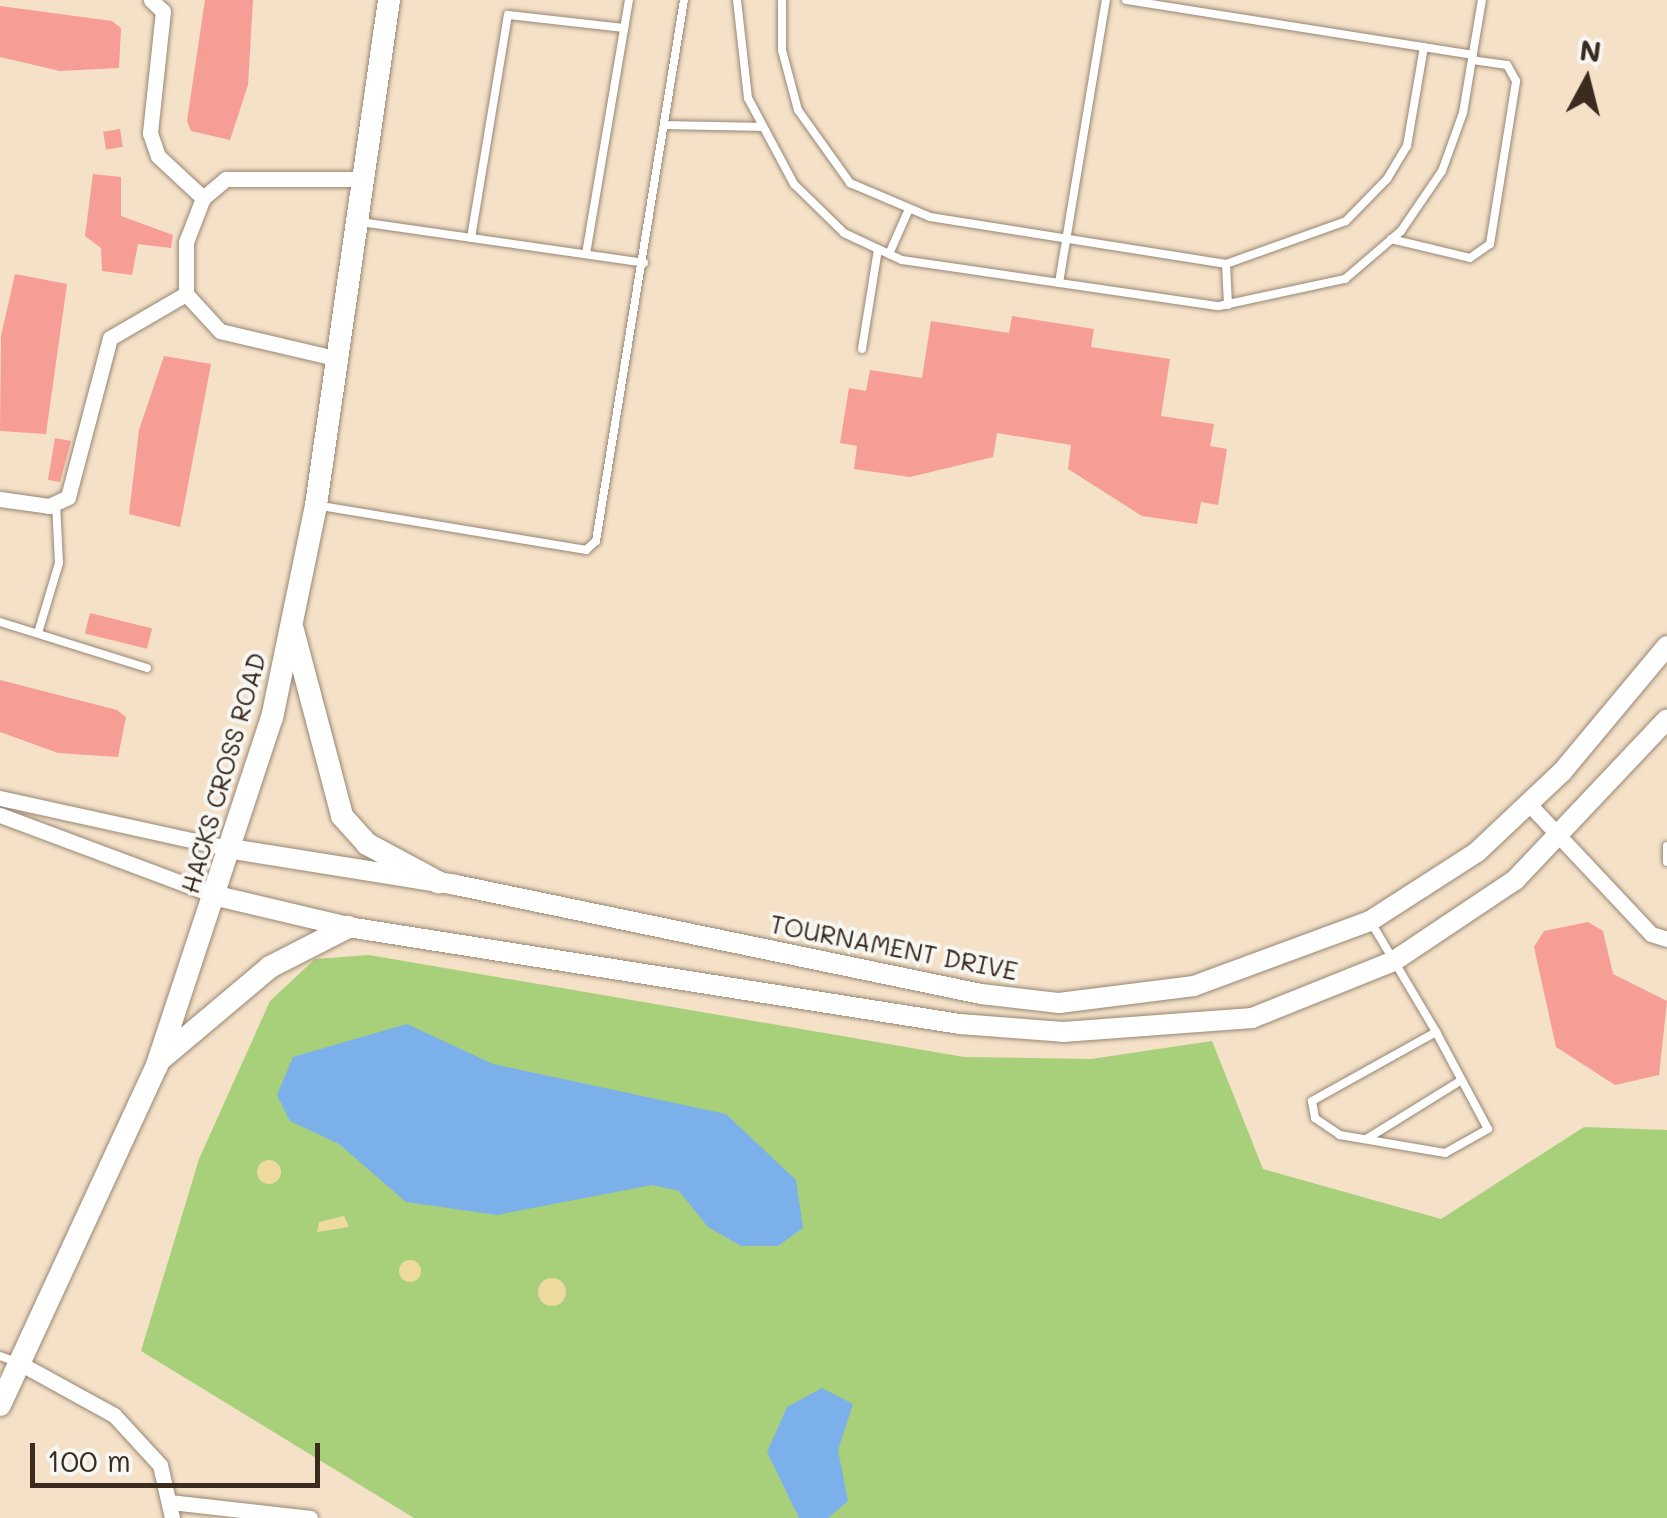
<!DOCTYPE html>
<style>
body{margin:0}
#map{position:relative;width:1667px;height:1518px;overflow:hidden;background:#f4e1c8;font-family:Mali,sans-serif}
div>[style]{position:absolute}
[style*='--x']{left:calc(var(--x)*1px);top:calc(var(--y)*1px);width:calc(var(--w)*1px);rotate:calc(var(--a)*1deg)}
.green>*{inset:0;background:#a8d07a}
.sand>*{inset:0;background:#eeda9e}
.round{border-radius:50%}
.water>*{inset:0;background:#7cb0ea}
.building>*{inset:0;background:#f69d95;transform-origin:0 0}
.roads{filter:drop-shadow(0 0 2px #988673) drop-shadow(0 0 2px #988673)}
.service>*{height:8px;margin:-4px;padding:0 4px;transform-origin:4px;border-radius:4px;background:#fff}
.minor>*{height:15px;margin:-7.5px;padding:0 7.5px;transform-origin:7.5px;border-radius:7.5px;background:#fff}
.tertiary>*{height:20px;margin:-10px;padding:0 10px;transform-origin:10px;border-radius:10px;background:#fff}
.secondary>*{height:22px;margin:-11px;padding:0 11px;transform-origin:11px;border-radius:11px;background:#fff}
span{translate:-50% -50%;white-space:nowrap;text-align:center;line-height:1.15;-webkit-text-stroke:8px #f6f6f2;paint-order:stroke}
.street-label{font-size:25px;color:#3b2a1e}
.north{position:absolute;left:1537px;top:30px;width:100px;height:100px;-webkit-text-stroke:8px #f6f6f2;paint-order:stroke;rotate:7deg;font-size:28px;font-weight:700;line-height:40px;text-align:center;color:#3b2a1e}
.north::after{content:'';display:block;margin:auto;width:35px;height:45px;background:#3b2a1e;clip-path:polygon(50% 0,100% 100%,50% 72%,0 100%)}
.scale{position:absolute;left:30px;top:1443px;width:290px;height:45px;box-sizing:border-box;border:5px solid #3b2a1e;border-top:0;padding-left:12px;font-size:30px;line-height:35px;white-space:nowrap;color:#3b2a1e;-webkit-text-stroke:8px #f6f6f2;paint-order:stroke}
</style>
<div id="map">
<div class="green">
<div style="clip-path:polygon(369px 955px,964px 1057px,1091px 1059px,1212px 1041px,1263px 1169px,1441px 1219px,1584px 1127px,1667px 1130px,1667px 1518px,414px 1518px,141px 1351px,199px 1159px,270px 1001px,315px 959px)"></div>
</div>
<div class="sand">
<div class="round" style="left:257px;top:1160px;width:24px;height:24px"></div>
<div style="clip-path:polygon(344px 1216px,349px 1227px,317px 1232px,319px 1222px)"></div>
<div class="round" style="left:399px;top:1260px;width:22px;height:22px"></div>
<div class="round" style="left:538px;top:1278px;width:28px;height:28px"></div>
</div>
<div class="water">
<div style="clip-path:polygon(407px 1024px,493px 1064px,726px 1114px,796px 1180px,803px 1228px,778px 1246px,741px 1246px,708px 1227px,679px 1191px,652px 1185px,497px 1215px,406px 1202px,339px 1144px,290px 1121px,277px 1095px,293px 1057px)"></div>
<div style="clip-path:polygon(822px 1388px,853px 1404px,838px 1450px,848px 1501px,828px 1518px,799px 1518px,767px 1452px,787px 1407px)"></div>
</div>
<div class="building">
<div style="clip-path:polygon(205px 0,253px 0,248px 85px,230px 140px,191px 131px,187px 121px)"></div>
<div style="clip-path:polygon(0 6px,112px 21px,121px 28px,119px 68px,60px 71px,0 57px)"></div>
<div style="left:120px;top:129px;width:18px;height:17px;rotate:81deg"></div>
<div style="clip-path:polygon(93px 174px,121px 177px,121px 216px,173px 235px,171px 248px,138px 244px,132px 275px,102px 271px,101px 248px,85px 236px)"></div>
<div style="clip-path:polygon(15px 274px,67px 284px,46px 434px,0 431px,1px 336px)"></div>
<div style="clip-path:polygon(1012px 316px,1094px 329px,1091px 347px,1170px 359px,1161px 416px,1214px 424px,1210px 446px,1227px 449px,1218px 505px,1201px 502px,1197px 524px,1142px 516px,1068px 469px,1071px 445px,997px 433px,993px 457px,910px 477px,854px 469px,857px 446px,840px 443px,849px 388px,866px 391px,870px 370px,922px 378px,931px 321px,1009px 333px)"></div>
<div style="clip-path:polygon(164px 356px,211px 364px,180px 527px,129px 514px,139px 430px)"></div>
<div style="clip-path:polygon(55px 438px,71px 441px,60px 482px,48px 480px)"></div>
<div style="left:90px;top:613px;width:64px;height:21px;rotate:14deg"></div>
<div style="clip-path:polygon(0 680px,117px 710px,126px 717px,118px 757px,58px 753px,0 732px)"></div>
<div style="clip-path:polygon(1588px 922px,1603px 931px,1613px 974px,1667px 1001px,1659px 1075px,1615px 1085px,1556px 1047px,1534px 947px,1544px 931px)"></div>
</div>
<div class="roads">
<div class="service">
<div style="--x:737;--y:0;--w:99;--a:83.6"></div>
<div style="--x:748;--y:98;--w:98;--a:61.9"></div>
<div style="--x:794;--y:184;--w:70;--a:44.4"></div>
<div style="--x:844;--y:233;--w:64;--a:25"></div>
<div style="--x:902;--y:260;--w:320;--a:8.3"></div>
<div style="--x:1219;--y:306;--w:129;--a:-12.1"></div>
<div style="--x:1345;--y:279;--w:74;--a:-40.6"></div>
<div style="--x:1401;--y:231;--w:73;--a:-55.7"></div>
<div style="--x:1442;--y:171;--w:62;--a:-70.1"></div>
<div style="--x:1463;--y:113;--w:115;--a:-80.5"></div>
<div style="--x:782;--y:0;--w:50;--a:90"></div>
<div style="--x:782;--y:50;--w:62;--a:75.1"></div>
<div style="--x:798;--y:110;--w:90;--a:54.5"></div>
<div style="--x:850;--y:183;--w:87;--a:23"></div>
<div style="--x:930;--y:217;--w:300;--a:9"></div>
<div style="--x:1226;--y:264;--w:127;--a:-19.7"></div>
<div style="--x:1346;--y:221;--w:59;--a:-45.7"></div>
<div style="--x:1387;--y:179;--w:39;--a:-59"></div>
<div style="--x:1407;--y:146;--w:100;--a:-80.3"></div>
<div style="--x:1126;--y:0;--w:351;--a:9"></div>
<div style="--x:666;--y:125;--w:97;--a:1.2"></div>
<div style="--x:361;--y:222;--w:286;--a:8.2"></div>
<div style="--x:471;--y:238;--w:226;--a:-80.6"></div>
<div style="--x:508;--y:15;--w:117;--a:6.4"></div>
<div style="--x:1391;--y:239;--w:81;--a:13.5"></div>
<div style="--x:1470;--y:258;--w:24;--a:-35"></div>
<div style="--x:1490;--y:244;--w:165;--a:-80.9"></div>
<div style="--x:1516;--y:81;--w:18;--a:-119"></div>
<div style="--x:1507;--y:65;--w:35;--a:-172"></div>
<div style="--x:586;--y:254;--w:258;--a:-80.4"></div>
<div style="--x:889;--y:254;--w:49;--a:-66"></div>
<div style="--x:1226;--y:264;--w:41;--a:87.2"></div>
<div style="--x:1059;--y:283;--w:287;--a:-80.6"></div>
<div style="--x:862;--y:349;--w:101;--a:-80.9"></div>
<div style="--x:321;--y:506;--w:269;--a:9.4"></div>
<div style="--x:586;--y:550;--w:13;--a:-42"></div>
<div style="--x:596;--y:541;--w:548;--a:-80.76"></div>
<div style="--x:0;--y:622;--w:154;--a:17.4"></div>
<div style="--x:38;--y:633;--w:73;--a:-73.3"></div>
<div style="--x:59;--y:563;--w:59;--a:-92.9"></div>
<div style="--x:1667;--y:846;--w:16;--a:90"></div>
<div style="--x:1372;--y:924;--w:126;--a:59.3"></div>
<div style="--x:1436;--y:1032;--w:110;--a:61.8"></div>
<div style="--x:1488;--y:1129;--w:49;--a:150.8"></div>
<div style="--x:1445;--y:1153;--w:107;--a:-170.3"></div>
<div style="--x:1340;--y:1135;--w:30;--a:-146"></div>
<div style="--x:1315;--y:1118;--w:17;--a:-100"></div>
<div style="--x:1312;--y:1101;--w:142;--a:-29.1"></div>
<div style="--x:1368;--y:1138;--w:110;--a:-31.7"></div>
<div style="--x:0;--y:1356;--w:15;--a:20"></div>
</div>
<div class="minor">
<div style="--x:151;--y:0;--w:16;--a:43"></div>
<div style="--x:163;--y:11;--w:123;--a:96.1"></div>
<div style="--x:150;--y:133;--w:24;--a:71"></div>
<div style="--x:158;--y:156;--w:62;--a:43"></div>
<div style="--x:339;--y:359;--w:122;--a:-166.8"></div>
<div style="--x:220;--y:331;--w:50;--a:-132.6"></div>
<div style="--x:186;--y:294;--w:52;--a:-90"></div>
<div style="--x:186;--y:242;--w:47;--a:-68.9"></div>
<div style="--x:203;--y:198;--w:30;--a:-40"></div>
<div style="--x:226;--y:179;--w:136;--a:0"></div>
<div style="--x:0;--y:499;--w:49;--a:8.1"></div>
<div style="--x:49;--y:506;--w:21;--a:-25"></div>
<div style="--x:68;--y:497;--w:164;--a:-75.2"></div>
<div style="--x:110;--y:338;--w:88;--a:-30.1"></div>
<div style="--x:0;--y:798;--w:238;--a:12.4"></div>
<div style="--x:1529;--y:804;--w:178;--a:46.8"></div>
<div style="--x:1651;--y:934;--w:17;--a:17"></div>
<div style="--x:0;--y:815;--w:232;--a:20.5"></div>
<div style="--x:23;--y:1365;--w:104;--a:28.8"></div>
<div style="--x:114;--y:1415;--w:68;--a:47.4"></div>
<div style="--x:160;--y:1465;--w:54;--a:77.2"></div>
<div style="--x:170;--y:1502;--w:141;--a:6.5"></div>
</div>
<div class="tertiary">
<div style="--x:232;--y:849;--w:227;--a:9.1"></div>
<div style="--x:456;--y:885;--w:536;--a:11.73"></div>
<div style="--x:981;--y:994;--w:79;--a:6.6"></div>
<div style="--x:1059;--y:1003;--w:136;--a:-7.2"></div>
<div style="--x:1194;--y:986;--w:188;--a:-20.3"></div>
<div style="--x:1370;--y:921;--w:127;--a:-32.8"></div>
<div style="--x:1477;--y:852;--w:117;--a:-43.3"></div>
<div style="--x:1562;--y:772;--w:164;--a:-50.2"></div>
<div style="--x:217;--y:896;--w:135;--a:13.3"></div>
<div style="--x:348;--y:927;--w:620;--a:9.01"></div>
<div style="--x:960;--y:1024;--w:103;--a:4.4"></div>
<div style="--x:1063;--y:1032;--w:190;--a:-4.2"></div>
<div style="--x:1252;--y:1018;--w:153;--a:-21.9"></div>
<div style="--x:1394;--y:961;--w:146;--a:-33.8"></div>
<div style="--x:1515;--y:880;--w:221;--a:-46.6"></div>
</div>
<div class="secondary">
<div style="--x:293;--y:630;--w:192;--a:75.2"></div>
<div style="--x:342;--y:816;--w:38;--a:48"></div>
<div style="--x:367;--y:844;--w:81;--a:28.2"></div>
<div style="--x:162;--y:1058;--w:141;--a:-40.1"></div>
<div style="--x:270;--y:967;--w:88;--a:-27.1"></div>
<div style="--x:0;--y:1405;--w:374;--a:-65.2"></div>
<div style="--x:157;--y:1065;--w:366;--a:-71.7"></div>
<div style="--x:272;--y:718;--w:217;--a:-78.3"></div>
<div style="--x:316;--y:505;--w:510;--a:-81.77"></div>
</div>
</div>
<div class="street-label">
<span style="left:223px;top:773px;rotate:-74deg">HACKS CROSS ROAD</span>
<span style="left:894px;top:947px;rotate:11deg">TOURNAMENT DRIVE</span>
</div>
<div class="north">N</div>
<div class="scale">100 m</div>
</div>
